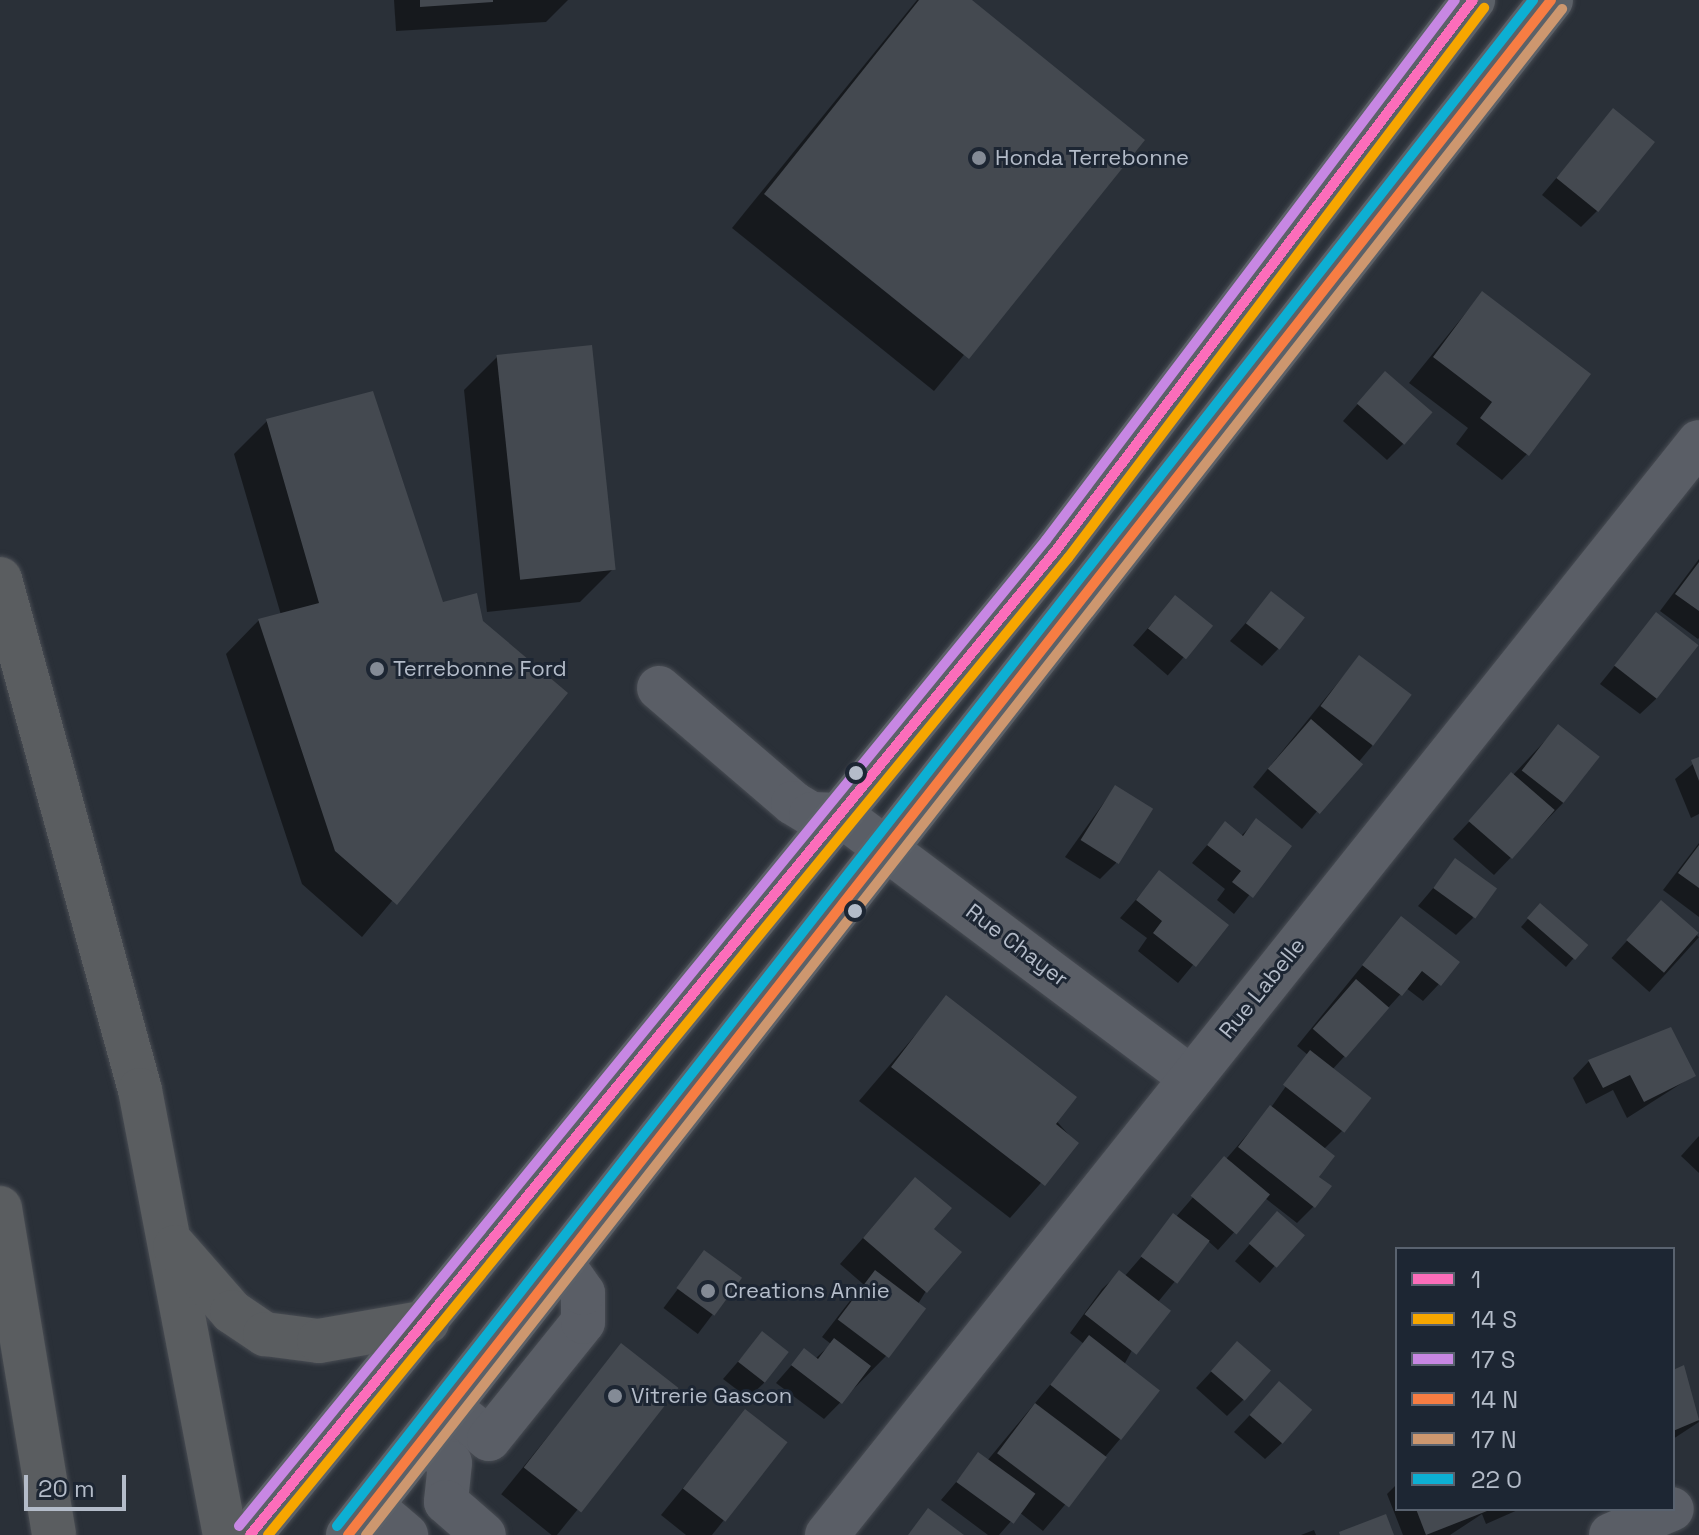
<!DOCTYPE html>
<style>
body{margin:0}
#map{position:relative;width:1699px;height:1535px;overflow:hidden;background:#2a3038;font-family:"Space Grotesk",sans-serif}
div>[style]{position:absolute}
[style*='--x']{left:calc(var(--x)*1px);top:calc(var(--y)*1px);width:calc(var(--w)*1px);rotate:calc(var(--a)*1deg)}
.shadow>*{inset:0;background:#0007;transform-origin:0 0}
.building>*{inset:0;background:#444950;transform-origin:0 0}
.roads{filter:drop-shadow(0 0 2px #484c53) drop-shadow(0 0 2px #484c53)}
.minor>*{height:44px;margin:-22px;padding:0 22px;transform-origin:22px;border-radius:22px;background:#5a5e66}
.major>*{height:44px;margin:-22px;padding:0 22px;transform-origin:22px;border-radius:22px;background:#5c6168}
.highway>*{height:44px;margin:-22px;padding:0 22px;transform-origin:22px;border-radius:22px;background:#5a5d60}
.bus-1>*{height:10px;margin:-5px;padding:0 5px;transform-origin:5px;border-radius:5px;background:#fb6dba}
.bus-2>*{height:10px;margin:-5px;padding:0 5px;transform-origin:5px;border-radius:5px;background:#f7a600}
.bus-3>*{height:10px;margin:-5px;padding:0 5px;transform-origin:5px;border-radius:5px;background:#c787e3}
.bus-4>*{height:10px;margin:-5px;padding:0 5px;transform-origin:5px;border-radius:5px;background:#f77d43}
.bus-5>*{height:10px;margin:-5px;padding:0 5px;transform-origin:5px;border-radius:5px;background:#cd976f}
.bus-6>*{height:10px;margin:-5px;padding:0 5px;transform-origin:5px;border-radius:5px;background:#0dafd3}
.dots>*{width:22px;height:22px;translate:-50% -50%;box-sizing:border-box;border:4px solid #1d2633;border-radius:50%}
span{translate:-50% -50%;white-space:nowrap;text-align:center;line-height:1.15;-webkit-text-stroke:6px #1d2633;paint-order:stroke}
.poi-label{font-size:22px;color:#b4bcc9}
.left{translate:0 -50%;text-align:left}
.street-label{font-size:22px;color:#b4bcc9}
.legend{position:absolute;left:1395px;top:1247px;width:280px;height:264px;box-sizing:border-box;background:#1d2633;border:2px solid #59626f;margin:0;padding:10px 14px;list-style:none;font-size:24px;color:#b4bcc9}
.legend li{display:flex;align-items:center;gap:16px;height:40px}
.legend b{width:40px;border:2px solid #59626f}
.scale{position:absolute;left:24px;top:1475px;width:102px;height:36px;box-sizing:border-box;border:4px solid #b4bcc9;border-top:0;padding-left:10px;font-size:24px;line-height:28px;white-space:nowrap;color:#b4bcc9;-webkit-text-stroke:6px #1d2633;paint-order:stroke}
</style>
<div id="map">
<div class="shadow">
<div style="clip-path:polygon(394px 0,568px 0,546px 22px,396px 31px)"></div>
<div style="clip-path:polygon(917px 0,969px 0,1142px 140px,934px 391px,732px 228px)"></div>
<div style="clip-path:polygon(1614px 110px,1598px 210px,1581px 227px,1542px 195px)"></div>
<div style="clip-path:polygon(1482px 293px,1527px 454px,1502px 480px,1456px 444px,1468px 428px,1409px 383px)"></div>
<div style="clip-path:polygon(497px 357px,613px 569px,580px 602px,487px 612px,464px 390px)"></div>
<div style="clip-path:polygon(1369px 391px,1404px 443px,1387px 460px,1343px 421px)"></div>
<div style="clip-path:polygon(267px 421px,442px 604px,482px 622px,565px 693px,362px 937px,302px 884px,226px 654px,259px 620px,281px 615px,234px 454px)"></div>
<div style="clip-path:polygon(1699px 559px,1699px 638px,1698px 639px,1660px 611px)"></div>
<div style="clip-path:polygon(1271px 594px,1278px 649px,1262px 666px,1230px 641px)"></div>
<div style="left:1175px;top:597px;width:46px;height:64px;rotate:41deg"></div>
<div style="clip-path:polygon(1656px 615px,1657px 698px,1640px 714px,1600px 684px)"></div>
<div style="clip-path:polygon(1359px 657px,1372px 746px,1302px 829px,1253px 787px)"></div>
<div style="clip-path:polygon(1558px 727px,1564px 802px,1494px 875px,1453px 839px)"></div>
<div style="clip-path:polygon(1699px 759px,1699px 814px,1691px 818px,1675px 779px)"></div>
<div style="clip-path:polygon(1115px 787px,1116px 863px,1100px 879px,1065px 857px)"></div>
<div style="clip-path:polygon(1256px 821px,1289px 846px,1234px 914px,1217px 900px,1225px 889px,1192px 863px,1225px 824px,1241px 836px)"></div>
<div style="clip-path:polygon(1699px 843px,1699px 917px,1663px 890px)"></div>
<div style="clip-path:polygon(1456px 861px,1473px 918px,1456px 935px,1418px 906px)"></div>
<div style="clip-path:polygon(1159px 873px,1226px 925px,1178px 983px,1138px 951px,1147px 938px,1120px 918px)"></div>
<div style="left:1661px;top:903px;width:51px;height:74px;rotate:42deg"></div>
<div style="clip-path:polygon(1533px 913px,1585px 945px,1566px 967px,1521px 927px)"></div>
<div style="clip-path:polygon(1401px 918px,1439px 984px,1423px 1001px,1406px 988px,1332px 1070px,1342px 1131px,1324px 1149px,1314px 1206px,1297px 1223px,1265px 1198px,1218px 1250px,1208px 1241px,1158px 1302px,1124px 1365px,1120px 1439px,1043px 1531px,1019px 1512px,999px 1535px,988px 1535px,941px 1500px,979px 1455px,987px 1461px,1084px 1344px,1070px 1333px,1102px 1289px,1119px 1273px,1124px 1277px,1272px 1106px,1308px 1055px,1297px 1046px)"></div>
<div style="clip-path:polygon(947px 998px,1076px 1143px,1010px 1218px,859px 1101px)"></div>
<div style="clip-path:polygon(1589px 1061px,1693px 1076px,1627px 1118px,1613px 1090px,1586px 1104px,1573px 1078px)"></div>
<div style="clip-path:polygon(1699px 1136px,1699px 1173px,1681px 1156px)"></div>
<div style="clip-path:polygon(915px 1179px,932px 1229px,926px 1291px,886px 1356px,824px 1419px,776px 1383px,804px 1351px,815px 1359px,831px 1344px,822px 1337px,863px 1284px,840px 1264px)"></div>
<div style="left:1277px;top:1213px;width:33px;height:64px;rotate:41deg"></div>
<div style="left:705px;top:1253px;width:43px;height:69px;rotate:37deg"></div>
<div style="clip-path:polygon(762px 1334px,765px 1382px,748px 1398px,723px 1379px)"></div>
<div style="left:622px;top:1345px;width:69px;height:192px;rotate:39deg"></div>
<div style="clip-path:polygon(1221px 1361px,1244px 1399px,1227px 1416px,1196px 1388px)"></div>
<div style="clip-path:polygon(1683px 1368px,1699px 1422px,1673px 1439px,1673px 1372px)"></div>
<div style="clip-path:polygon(1279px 1384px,1282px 1443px,1265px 1459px,1234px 1432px)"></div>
<div style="clip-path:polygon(745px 1412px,785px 1443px,712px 1535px,686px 1535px,661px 1515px)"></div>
<div style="clip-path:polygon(1397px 1484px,1397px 1509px,1520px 1509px,1486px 1524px,1482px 1514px,1450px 1535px,1403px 1535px,1387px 1494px)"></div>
<div style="clip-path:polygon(1314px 1530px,1316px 1535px,1301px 1535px)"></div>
</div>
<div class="building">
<div style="clip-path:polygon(420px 0,493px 0,493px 2px,420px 7px)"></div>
<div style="clip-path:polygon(919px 0,972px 0,1145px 140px,969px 359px,764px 194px)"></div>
<div style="left:1613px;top:108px;width:54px;height:90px;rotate:39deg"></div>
<div style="clip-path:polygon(1482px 291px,1591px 374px,1529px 456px,1480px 418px,1492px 402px,1433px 357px)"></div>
<div style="left:592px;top:345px;width:226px;height:96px;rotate:84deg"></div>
<div style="left:1385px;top:371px;width:63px;height:43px;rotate:41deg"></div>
<div style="clip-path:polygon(373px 391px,443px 602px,477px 593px,483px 621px,568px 693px,397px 905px,335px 851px,258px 619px,319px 603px,266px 419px)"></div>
<div style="clip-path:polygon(1699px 562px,1699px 611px,1675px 594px)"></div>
<div style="left:1271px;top:591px;width:43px;height:41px;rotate:38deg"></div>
<div style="left:1175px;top:595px;width:49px;height:43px;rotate:39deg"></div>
<div style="left:1656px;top:612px;width:54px;height:68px;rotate:38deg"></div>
<div style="left:1359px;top:655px;width:66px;height:64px;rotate:37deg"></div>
<div style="left:1311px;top:719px;width:69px;height:66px;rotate:41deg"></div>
<div style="left:1558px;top:724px;width:53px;height:59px;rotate:38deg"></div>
<div style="clip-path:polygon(1699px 757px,1699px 781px,1691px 760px)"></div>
<div style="left:1511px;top:772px;width:58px;height:65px;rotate:41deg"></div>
<div style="left:1115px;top:785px;width:45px;height:65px;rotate:32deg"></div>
<div style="clip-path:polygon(1256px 818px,1292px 846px,1253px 898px,1232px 882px,1241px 871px,1207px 845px,1225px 821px,1243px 836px)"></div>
<div style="clip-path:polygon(1699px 845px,1699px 888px,1678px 873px)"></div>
<div style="left:1455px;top:858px;width:52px;height:37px;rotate:36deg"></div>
<div style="clip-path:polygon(1159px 870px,1229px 925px,1196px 967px,1153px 933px,1162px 921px,1136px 900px)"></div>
<div style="left:1661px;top:900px;width:50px;height:53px;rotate:41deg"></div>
<div style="left:1540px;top:903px;width:64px;height:20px;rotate:41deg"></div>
<div style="clip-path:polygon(1401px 916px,1460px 962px,1441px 986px,1422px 971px,1402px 996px,1362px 965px)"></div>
<div style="left:1356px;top:979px;width:44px;height:66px;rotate:41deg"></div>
<div style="clip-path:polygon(946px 995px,1077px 1097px,1056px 1124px,1079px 1143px,1045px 1186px,891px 1067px)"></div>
<div style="clip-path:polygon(1671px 1027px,1696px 1076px,1644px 1102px,1630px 1075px,1603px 1088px,1588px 1060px)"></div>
<div style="left:1310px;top:1050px;width:78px;height:44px;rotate:38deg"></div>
<div style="clip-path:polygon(1270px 1105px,1335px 1156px,1319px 1177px,1332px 1186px,1315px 1208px,1238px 1147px)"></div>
<div style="left:1224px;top:1156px;width:60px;height:52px;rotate:40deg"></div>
<div style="clip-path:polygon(915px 1177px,952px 1208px,934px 1229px,962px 1252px,927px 1293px,863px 1238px)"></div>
<div style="left:1277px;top:1211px;width:37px;height:43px;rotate:41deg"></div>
<div style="left:1173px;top:1213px;width:46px;height:54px;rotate:37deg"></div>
<div style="left:704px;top:1250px;width:47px;height:47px;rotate:36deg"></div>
<div style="left:875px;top:1270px;width:64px;height:62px;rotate:37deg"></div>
<div style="left:1119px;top:1270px;width:66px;height:56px;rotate:38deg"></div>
<div style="left:762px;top:1331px;width:34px;height:39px;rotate:38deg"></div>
<div style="left:1089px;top:1335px;width:90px;height:63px;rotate:38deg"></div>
<div style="clip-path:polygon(834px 1338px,871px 1366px,842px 1404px,791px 1365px,804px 1348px,818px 1359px)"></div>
<div style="left:1237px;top:1341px;width:45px;height:40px;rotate:41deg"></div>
<div style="left:621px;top:1343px;width:73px;height:158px;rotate:38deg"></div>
<div style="clip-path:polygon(1684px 1365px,1699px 1420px,1673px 1431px,1673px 1370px)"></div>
<div style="left:1279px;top:1381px;width:44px;height:45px;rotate:41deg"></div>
<div style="left:1035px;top:1403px;width:90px;height:63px;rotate:37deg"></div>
<div style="left:745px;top:1409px;width:54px;height:101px;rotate:38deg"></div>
<div style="left:978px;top:1452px;width:71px;height:37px;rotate:36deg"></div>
<div style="clip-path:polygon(928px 1508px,964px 1535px,908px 1535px)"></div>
<div style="clip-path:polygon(1416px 1509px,1486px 1509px,1487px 1511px,1426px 1535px)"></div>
<div style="clip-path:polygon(1386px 1514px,1394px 1535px,1340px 1535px,1339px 1532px)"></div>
</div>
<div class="roads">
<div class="minor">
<div style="--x:659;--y:688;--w:177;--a:40.6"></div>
<div style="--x:793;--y:803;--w:21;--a:31"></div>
<div style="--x:811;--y:814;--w:30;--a:2"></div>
<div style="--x:841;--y:815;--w:438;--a:36.9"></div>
<div style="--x:449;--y:1407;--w:51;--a:38.7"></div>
<div style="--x:489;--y:1439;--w:150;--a:-51.2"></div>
<div style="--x:583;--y:1322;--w:29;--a:-90"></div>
<div style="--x:583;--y:1293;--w:37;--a:-125"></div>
<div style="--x:423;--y:1440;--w:35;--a:40"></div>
<div style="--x:450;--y:1463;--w:39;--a:96"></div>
<div style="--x:446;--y:1502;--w:50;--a:41"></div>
<div style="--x:372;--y:1506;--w:45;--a:40.5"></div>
<div style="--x:827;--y:1535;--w:1398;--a:-51.42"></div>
<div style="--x:1611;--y:1535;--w:66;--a:-23.1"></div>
</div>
<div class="major">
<div style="--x:250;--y:1535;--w:1274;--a:-50.7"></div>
<div style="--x:1057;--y:549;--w:689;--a:-52.85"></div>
<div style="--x:348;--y:1535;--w:1950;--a:-51.91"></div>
</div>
<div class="highway">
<div style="--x:0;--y:579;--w:530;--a:74.68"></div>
<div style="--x:140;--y:1090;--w:453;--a:79.2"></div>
<div style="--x:0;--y:1208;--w:331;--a:80.6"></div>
<div style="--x:175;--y:1247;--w:86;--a:48.8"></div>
<div style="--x:232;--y:1312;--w:40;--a:34"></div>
<div style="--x:265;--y:1334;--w:54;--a:7.4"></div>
<div style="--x:319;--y:1341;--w:110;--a:-10"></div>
</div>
</div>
<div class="bus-1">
<div style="--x:250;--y:1535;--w:1274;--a:-50.7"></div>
<div style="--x:1057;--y:549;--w:689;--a:-52.85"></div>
</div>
<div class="bus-2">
<div style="--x:268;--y:1535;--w:1263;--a:-50.69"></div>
<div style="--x:1068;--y:558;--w:690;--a:-52.9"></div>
</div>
<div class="bus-3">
<div style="--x:239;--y:1526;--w:1274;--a:-50.7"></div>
<div style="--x:1046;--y:540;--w:677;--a:-52.86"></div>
</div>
<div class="bus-4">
<div style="--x:348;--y:1535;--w:1950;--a:-51.91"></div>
</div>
<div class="bus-5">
<div style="--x:366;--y:1535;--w:1939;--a:-51.91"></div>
</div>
<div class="bus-6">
<div style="--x:337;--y:1526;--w:1939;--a:-51.91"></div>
</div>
<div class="dots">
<div style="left:979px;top:158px;background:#848b96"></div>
<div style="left:377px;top:669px;background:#848b96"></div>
<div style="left:856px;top:773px;background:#b4bcc9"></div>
<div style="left:855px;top:911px;background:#b4bcc9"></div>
<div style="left:708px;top:1291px;background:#848b96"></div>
<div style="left:615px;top:1396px;background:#848b96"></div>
</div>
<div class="poi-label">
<span class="left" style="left:995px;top:158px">Honda Terrebonne</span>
<span class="left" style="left:393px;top:669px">Terrebonne Ford</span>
<span class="left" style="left:724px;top:1291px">Creations Annie</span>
<span class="left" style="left:631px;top:1396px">Vitrerie Gascon</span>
</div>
<div class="street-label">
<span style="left:1017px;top:945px;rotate:37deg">Rue Chayer</span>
<span style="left:1262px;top:988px;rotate:-51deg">Rue Labelle</span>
</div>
<ul class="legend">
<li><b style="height:10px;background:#fb6dba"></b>1</li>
<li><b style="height:10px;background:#f7a600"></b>14 S</li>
<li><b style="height:10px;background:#c787e3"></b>17 S</li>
<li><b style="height:10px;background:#f77d43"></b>14 N</li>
<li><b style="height:10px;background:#cd976f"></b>17 N</li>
<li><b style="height:10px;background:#0dafd3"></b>22 O</li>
</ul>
<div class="scale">20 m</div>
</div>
